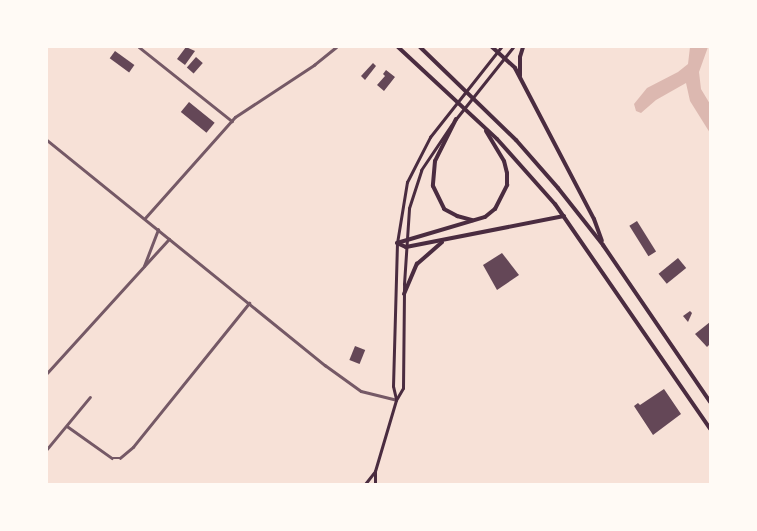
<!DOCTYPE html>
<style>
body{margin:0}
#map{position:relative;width:757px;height:531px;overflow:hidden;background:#f7e1d7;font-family:Cabin,sans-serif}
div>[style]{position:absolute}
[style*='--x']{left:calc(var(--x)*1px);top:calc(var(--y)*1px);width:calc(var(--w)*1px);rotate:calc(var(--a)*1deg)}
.water>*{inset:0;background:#dcb8b0}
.building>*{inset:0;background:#644757;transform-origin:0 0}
.minor>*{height:2.5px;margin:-1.25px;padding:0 1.25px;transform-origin:1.25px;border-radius:1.25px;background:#755966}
.secondary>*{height:3px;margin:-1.5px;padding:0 1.5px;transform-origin:1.5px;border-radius:1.5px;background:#4a2c40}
.trunk>*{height:4px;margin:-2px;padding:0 2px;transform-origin:2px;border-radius:2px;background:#4a2c40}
span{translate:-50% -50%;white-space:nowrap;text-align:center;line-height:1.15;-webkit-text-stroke:3px #fffaf5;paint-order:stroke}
.frame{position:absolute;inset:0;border:48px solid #fffaf5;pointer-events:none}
</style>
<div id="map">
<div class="water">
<div style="clip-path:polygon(690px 47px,708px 47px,699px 72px,701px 89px,710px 104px,710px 133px,690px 101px,686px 83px,656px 100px,641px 113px,636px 111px,634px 104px,647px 88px,678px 72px,688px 64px)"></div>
</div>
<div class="building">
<div style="clip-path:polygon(186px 47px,195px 51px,185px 65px,177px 59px)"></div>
<div style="left:115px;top:51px;width:24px;height:9px;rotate:36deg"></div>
<div style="left:196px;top:57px;width:9px;height:14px;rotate:41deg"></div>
<div style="clip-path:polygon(373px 63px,376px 66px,365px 80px,361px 76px)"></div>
<div style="clip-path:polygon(386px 70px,395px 77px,384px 91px,377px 85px,385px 76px,383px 74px)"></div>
<div style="left:189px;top:102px;width:33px;height:13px;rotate:39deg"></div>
<div style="left:637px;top:221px;width:36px;height:9px;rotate:58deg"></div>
<div style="clip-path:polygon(502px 253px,519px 275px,497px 290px,483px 265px)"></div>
<div style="left:678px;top:258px;width:13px;height:25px;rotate:51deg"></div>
<div style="clip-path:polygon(690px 311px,692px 313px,688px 322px,683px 316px)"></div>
<div style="clip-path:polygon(710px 322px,710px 344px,707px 347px,695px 334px)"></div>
<div style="left:355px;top:346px;width:11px;height:15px;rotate:22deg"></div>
<div style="clip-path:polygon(664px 389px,681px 414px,653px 435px,634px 406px,638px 403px,640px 405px)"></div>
</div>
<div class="minor">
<div style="--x:139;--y:47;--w:119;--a:38.5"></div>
<div style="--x:47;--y:140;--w:358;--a:39"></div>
<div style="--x:325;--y:365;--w:44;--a:35.8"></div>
<div style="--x:361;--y:391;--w:36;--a:14"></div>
<div style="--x:145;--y:218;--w:135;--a:-48.3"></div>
<div style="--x:235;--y:117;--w:95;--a:-33.4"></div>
<div style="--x:314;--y:65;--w:28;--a:-39"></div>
<div style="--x:144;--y:266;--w:39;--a:-69"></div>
<div style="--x:47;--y:373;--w:181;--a:-47.7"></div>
<div style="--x:67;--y:426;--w:55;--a:35.4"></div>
<div style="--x:112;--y:458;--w:8;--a:0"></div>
<div style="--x:120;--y:458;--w:17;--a:-40"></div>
<div style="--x:133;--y:447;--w:185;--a:-51.1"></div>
<div style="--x:47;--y:449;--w:67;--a:-50.4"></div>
</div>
<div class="secondary">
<div style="--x:455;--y:120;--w:93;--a:-51.5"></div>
<div style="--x:396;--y:399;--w:13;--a:-103"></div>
<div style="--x:393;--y:386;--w:143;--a:-88.4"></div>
<div style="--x:397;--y:243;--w:62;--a:-80.7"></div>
<div style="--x:407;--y:182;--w:51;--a:-62.9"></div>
<div style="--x:430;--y:137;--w:115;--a:-51.7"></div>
<div style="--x:365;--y:484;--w:16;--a:-52"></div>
<div style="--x:375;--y:484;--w:13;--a:-90"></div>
<div style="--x:375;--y:471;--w:74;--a:-73.5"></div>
<div style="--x:396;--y:400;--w:14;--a:-60"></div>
<div style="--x:403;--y:388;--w:104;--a:-89.4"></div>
<div style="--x:404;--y:284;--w:76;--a:-86.2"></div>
<div style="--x:409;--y:208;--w:40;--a:-72"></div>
<div style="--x:421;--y:170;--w:55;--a:-56"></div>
</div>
<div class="trunk">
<div style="--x:398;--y:47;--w:135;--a:42.9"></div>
<div style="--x:497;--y:139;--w:87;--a:48.3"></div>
<div style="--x:555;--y:204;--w:273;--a:55.4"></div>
<div style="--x:420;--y:47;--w:134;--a:44.1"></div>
<div style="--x:516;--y:140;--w:64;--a:48.8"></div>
<div style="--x:558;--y:188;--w:73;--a:51.7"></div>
<div style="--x:603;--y:245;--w:190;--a:55.7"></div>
<div style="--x:492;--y:47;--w:31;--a:42"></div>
<div style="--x:515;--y:68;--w:170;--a:62.4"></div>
<div style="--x:594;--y:219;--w:23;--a:70"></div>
<div style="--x:520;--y:76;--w:19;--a:-90"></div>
<div style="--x:520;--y:57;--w:10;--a:-73"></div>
<div style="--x:456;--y:119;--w:47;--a:116.6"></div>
<div style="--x:435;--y:161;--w:25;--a:95"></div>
<div style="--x:433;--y:186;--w:25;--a:64"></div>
<div style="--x:444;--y:209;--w:15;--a:28"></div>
<div style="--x:457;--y:216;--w:16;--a:15"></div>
<div style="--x:397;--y:243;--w:92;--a:-16.5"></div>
<div style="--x:485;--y:217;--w:13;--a:-39"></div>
<div style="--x:495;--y:209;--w:27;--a:-63"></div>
<div style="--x:507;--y:185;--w:12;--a:-90"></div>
<div style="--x:507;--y:173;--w:12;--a:-104"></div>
<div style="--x:504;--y:161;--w:35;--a:-121"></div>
<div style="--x:397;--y:243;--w:10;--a:24"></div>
<div style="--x:406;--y:247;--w:161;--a:-11.1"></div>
<div style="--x:404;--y:294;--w:33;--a:-67"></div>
<div style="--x:417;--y:264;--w:33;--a:-41"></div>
</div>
<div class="frame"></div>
</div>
